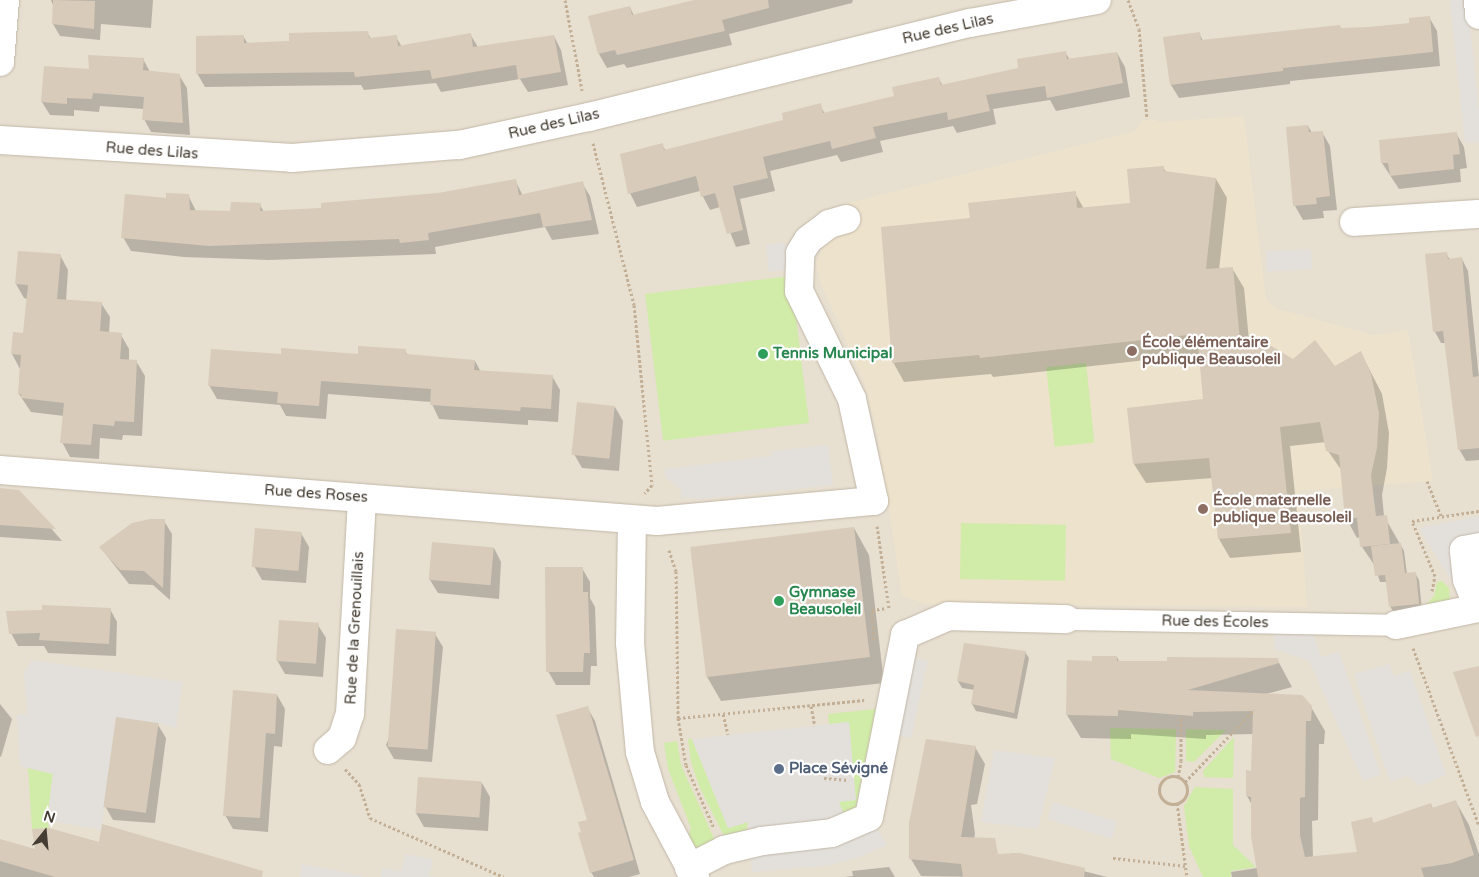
<!DOCTYPE html>
<meta charset="utf-8">
<style>
body{margin:0}
#map{position:relative;width:1479px;height:877px;overflow:hidden;background:#f3ede3;font-family:"Varela Round",sans-serif}
div>[style]{position:absolute}
[style*='--x']{left:calc(var(--x)*1px);top:calc(var(--y)*1px);width:calc(var(--w)*1px);rotate:calc(var(--a)*1deg)}
.residential>*{inset:0;background:#e7dfd0;transform-origin:0 0}
.education>*{inset:0;background:#ede2cb}
.green>*{inset:0;background:#d1eba8;transform-origin:0 0}
.parking>*{inset:0;background:#e3e0dc;transform-origin:0 0}
.shadow>*{inset:0;background:#0003}
.building>*{inset:0;background:#d8cbba;transform-origin:0 0}
.path>*{height:3px;margin-top:-1.5px;transform-origin:0;background:repeating-linear-gradient(90deg,#c2af95 0 2.5px,transparent 0 5px)}
.path>.ring{margin:-1.5px;padding:0;box-sizing:content-box;background:none;border:3px solid #c2af95;border-radius:50%}
.roads{filter:drop-shadow(0 0 1px #c2b7a8) drop-shadow(0 0 1px #c2b7a8)}
.pedestrian>*{height:21px;margin:-10.5px;padding:0 10.5px;transform-origin:10.5px;border-radius:10.5px;background:#fff}
.minor>*{height:28px;margin:-14px;padding:0 14px;transform-origin:14px;border-radius:14px;background:#fff}
.dots>*{width:14px;height:14px;translate:-50% -50%;box-sizing:border-box;border:2px solid #fff;border-radius:50%}
span{translate:-50% -50%;white-space:nowrap;text-align:center;line-height:1.15;-webkit-text-stroke:4.5px #fff;paint-order:stroke}
.street-label{font-size:15px;color:#453d33}
.education-label{font-size:15px;color:#785e54;font-weight:700}
.left{translate:0 -50%;text-align:left}
.leisure-label{font-size:15px;color:#27864d;font-weight:700}
.service-label{font-size:15px;color:#4e5e75;font-weight:700}
.north{position:absolute;left:20px;top:807px;width:50px;height:50px;-webkit-text-stroke:4px #fff;paint-order:stroke;rotate:17deg;font-size:14px;font-weight:700;line-height:20px;text-align:center;color:#453d33}
.north::after{content:'';display:block;margin:auto;width:18px;height:22px;background:#453d33;clip-path:polygon(50% 0,100% 100%,50% 72%,0 100%)}
</style>
<div id="map">
<div class="residential">
<div style="left:0;top:0;width:1479px;height:877px"></div>
</div>
<div class="education">
<div style="clip-path:polygon(1244px 116px,1266px 299px,1275px 308px,1374px 335px,1408px 330px,1433px 481px,1299px 491px,1307px 607px,926px 604px,902px 596px,877px 431px,865px 385px,820px 281px,816px 264px,824px 244px,837px 233px,847px 231px,845px 204px,1135px 131px,1142px 120px,1152px 119px,1160px 122px)"></div>
</div>
<div class="green">
<div style="left:791px;top:276px;width:148px;height:147px;rotate:83deg"></div>
<div style="left:1086px;top:363px;width:80px;height:40px;rotate:84deg"></div>
<div style="left:961px;top:523px;width:105px;height:56px;rotate:1deg"></div>
<div style="clip-path:polygon(1442px 581px,1449px 588px,1450px 601px,1423px 608px,1434px 596px,1437px 582px)"></div>
<div style="clip-path:polygon(876px 709px,855px 811px,843px 812px,838px 801px,855px 800px,849px 722px,829px 724px,828px 714px)"></div>
<div style="clip-path:polygon(1110px 728px,1176px 729px,1175px 772px,1159px 778px,1111px 759px)"></div>
<div style="clip-path:polygon(1186px 729px,1226px 730px,1194px 762px,1186px 761px)"></div>
<div style="clip-path:polygon(1234px 737px,1233px 778px,1204px 777px,1203px 771px)"></div>
<div style="clip-path:polygon(688px 739px,692px 739px,728px 828px,748px 822px,746px 832px,725px 838px,700px 788px,691px 762px)"></div>
<div style="clip-path:polygon(677px 741px,681px 765px,716px 843px,703px 848px,694px 847px,688px 837px,691px 828px,668px 769px,664px 743px)"></div>
<div style="clip-path:polygon(28px 768px,53px 774px,47px 820px,49px 828px,32px 829px)"></div>
<div style="clip-path:polygon(1195px 787px,1233px 789px,1233px 845px,1256px 867px,1231px 871px,1231px 877px,1203px 877px,1189px 846px,1184px 806px)"></div>
</div>
<div class="parking">
<div style="clip-path:polygon(1450px 0,1467px 0,1479px 112px,1479px 142px,1465px 143px)"></div>
<div style="left:785px;top:243px;width:27px;height:19px;rotate:84deg"></div>
<div style="left:1311px;top:249px;width:20px;height:45px;rotate:87deg"></div>
<div style="clip-path:polygon(828px 445px,833px 485px,701px 499px,681px 498px,681px 489px,665px 477px,665px 469px,772px 456px,772px 451px)"></div>
<div style="clip-path:polygon(1479px 516px,1479px 578px,1453px 584px,1419px 528px)"></div>
<div style="clip-path:polygon(1274px 630px,1312px 631px,1321px 657px,1339px 652px,1381px 775px,1363px 781px,1309px 661px,1274px 649px)"></div>
<div style="left:909px;top:657px;width:19px;height:79px;rotate:12deg"></div>
<div style="clip-path:polygon(32px 660px,182px 682px,176px 728px,159px 723px,104px 806px,102px 830px,47px 820px,53px 774px,20px 766px,17px 715px,27px 714px,24px 672px)"></div>
<div style="clip-path:polygon(1389px 664px,1394px 676px,1410px 670px,1446px 775px,1420px 786px,1407px 776px,1390px 782px,1354px 674px)"></div>
<div style="clip-path:polygon(849px 722px,856px 800px,839px 802px,843px 812px,876px 827px,887px 845px,857px 858px,830px 865px,752px 872px,748px 822px,728px 828px,692px 739px)"></div>
<div style="clip-path:polygon(994px 750px,1055px 758px,1038px 829px,981px 822px)"></div>
<div style="left:1053px;top:802px;width:67px;height:18px;rotate:17deg"></div>
<div style="clip-path:polygon(405px 854px,433px 859px,429px 876px,436px 877px,381px 877px,382px 868px,401px 871px)"></div>
<div style="clip-path:polygon(302px 864px,363px 876px,363px 877px,300px 877px)"></div>
</div>
<div class="shadow">
<div style="clip-path:polygon(51px 0,153px 0,151px 28px,101px 24px,100px 40px,60px 36px,53px 24px,54px 8px)"></div>
<div style="clip-path:polygon(699px 0,853px 0,852px 3px,729px 34px,732px 45px,627px 68px,624px 64px,607px 68px,599px 54px,590px 17px,630px 7px,634px 16px)"></div>
<div style="clip-path:polygon(1429px 17px,1437px 31px,1440px 66px,1290px 81px,1290px 84px,1179px 98px,1171px 85px,1199px 33px,1203px 41px,1410px 24px)"></div>
<div style="clip-path:polygon(367px 32px,371px 39px,396px 37px,402px 47px,470px 34px,478px 47px,554px 36px,561px 50px,568px 85px,528px 92px,520px 79px,441px 92px,436px 83px,364px 90px,361px 85px,205px 87px,197px 73px,243px 36px,248px 44px,290px 43px)"></div>
<div style="clip-path:polygon(1065px 52px,1070px 60px,1117px 53px,1125px 67px,1130px 97px,1056px 111px,1050px 100px,993px 109px,996px 124px,957px 133px,953px 126px,880px 141px,883px 152px,841px 162px,837px 155px,770px 171px,775px 191px,740px 199px,750px 244px,736px 247px,720px 207px,710px 210px,700px 191px,637px 207px,630px 193px,662px 145px,666px 151px,785px 121px,820px 105px,825px 114px,895px 97px,939px 79px,943px 86px,1019px 69px)"></div>
<div style="clip-path:polygon(143px 59px,150px 72px,179px 75px,187px 88px,190px 135px,151px 132px,144px 119px,144px 109px,100px 106px,99px 112px,74px 110px,74px 116px,50px 115px,42px 102px,91px 70px)"></div>
<div style="clip-path:polygon(1308px 126px,1312px 133px,1322px 132px,1330px 146px,1337px 210px,1323px 211px,1324px 218px,1303px 220px,1295px 206px,1287px 128px)"></div>
<div style="clip-path:polygon(1456px 133px,1464px 147px,1467px 168px,1460px 169px,1461px 182px,1399px 189px,1382px 163px)"></div>
<div style="clip-path:polygon(1163px 167px,1166px 172px,1216px 179px,1227px 198px,1219px 270px,1232px 268px,1244px 288px,1249px 340px,1293px 361px,1334px 367px,1361px 353px,1382px 394px,1389px 433px,1387px 468px,1382px 495px,1384px 516px,1404px 551px,1407px 574px,1415px 573px,1419px 580px,1422px 610px,1394px 613px,1390px 606px,1387px 582px,1380px 582px,1375px 566px,1362px 547px,1361px 537px,1357px 538px,1346px 518px,1342px 471px,1328px 451px,1326px 442px,1290px 446px,1301px 552px,1230px 558px,1219px 539px,1213px 478px,1146px 483px,1134px 464px,1205px 400px,1200px 354px,993px 377px,991px 374px,904px 382px,893px 362px,971px 219px,1075px 193px,1084px 209px,1131px 205px)"></div>
<div style="clip-path:polygon(515px 180px,523px 196px,582px 183px,590px 196px,599px 234px,552px 240px,545px 227px,435px 247px,436px 254px,269px 260px,184px 257px,131px 251px,123px 237px,167px 199px,188px 195px,196px 211px,231px 212px,260px 205px,264px 212px,323px 209px,438px 194px)"></div>
<div style="clip-path:polygon(1446px 253px,1450px 260px,1462px 259px,1468px 271px,1479px 378px,1479px 460px,1466px 461px,1459px 449px,1446px 343px,1441px 343px,1435px 332px)"></div>
<div style="clip-path:polygon(60px 255px,68px 270px,66px 301px,101px 303px,110px 317px,109px 333px,121px 335px,129px 349px,129px 361px,136px 361px,145px 376px,142px 436px,123px 435px,122px 440px,100px 438px,99px 459px,70px 457px,62px 442px,64px 416px,31px 412px,19px 394px,20px 369px,12px 354px,25px 335px,28px 299px,24px 298px,16px 284px)"></div>
<div style="clip-path:polygon(405px 350px,408px 356px,475px 361px,481px 372px,552px 376px,560px 390px,558px 422px,528px 420px,528px 425px,439px 419px,431px 402px,328px 394px,326px 419px,286px 416px,280px 405px,217px 399px,209px 385px,282px 355px,359px 355px)"></div>
<div style="clip-path:polygon(615px 407px,623px 421px,619px 471px,582px 468px,574px 454px)"></div>
<div style="clip-path:polygon(0 490px,19px 491px,62px 541px,0 537px)"></div>
<div style="clip-path:polygon(164px 521px,172px 534px,170px 600px,153px 585px,129px 584px,101px 548px)"></div>
<div style="clip-path:polygon(854px 528px,869px 555px,884px 683px,721px 701px,706px 675px)"></div>
<div style="clip-path:polygon(301px 533px,309px 547px,306px 583px,262px 580px,254px 566px)"></div>
<div style="clip-path:polygon(494px 548px,501px 562px,499px 599px,438px 593px,430px 580px)"></div>
<div style="clip-path:polygon(582px 568px,590px 582px,590px 598px,595px 607px,597px 666px,591px 666px,590px 685px,556px 685px,548px 671px)"></div>
<div style="clip-path:polygon(110px 609px,117px 622px,116px 656px,48px 653px,44px 646px,18px 646px,11px 633px)"></div>
<div style="clip-path:polygon(318px 625px,326px 638px,323px 677px,285px 674px,277px 660px)"></div>
<div style="clip-path:polygon(435px 634px,443px 647px,432px 762px,394px 759px,386px 745px)"></div>
<div style="clip-path:polygon(1025px 652px,1029px 658px,1017px 719px,976px 711px,972px 704px,975px 690px,962px 688px,958px 681px)"></div>
<div style="clip-path:polygon(1117px 657px,1120px 663px,1277px 659px,1292px 687px,1266px 694px,1311px 707px,1325px 731px,1324px 744px,1319px 744px,1318px 820px,1312px 821px,1313px 858px,1359px 853px,1371px 819px,1374px 824px,1431px 804px,1433px 809px,1456px 802px,1469px 825px,1479px 854px,1479px 877px,1232px 877px,1231px 872px,1257px 868px,1252px 805px,1247px 796px,1252px 772px,1254px 734px,1206px 735px,1206px 739px,1131px 734px,1131px 739px,1081px 738px,1067px 715px,1093px 662px)"></div>
<div style="clip-path:polygon(277px 695px,285px 709px,282px 747px,274px 746px,268px 832px,233px 829px,225px 815px)"></div>
<div style="clip-path:polygon(0 704px,12px 719px,1px 757px,0 756px)"></div>
<div style="clip-path:polygon(587px 707px,595px 721px,640px 874px,629px 877px,594px 877px,591px 872px,583px 832px,588px 821px)"></div>
<div style="clip-path:polygon(158px 725px,166px 738px,155px 823px,113px 820px,105px 806px)"></div>
<div style="clip-path:polygon(975px 747px,985px 764px,977px 804px,971px 805px,975px 834px,973px 846px,982px 877px,921px 876px,911px 859px)"></div>
<div style="clip-path:polygon(482px 783px,490px 797px,488px 831px,424px 827px,416px 813px)"></div>
<div style="clip-path:polygon(0 840px,36px 851px,100px 844px,248px 877px,0 877px)"></div>
<div style="clip-path:polygon(1012px 853px,1107px 877px,1016px 877px)"></div>
<div style="clip-path:polygon(889px 867px,895px 877px,844px 877px,853px 876px,852px 871px)"></div>
</div>
<div class="building">
<div style="clip-path:polygon(53px 0,95px 1px,94px 29px,52px 24px)"></div>
<div style="clip-path:polygon(694px 0,768px 0,769px 8px,722px 20px,725px 31px,617px 55px,615px 50px,598px 54px,588px 16px,630px 6px,632px 15px)"></div>
<div style="clip-path:polygon(1430px 16px,1433px 52px,1283px 68px,1283px 71px,1170px 85px,1163px 37px,1200px 32px,1201px 40px,1340px 25px,1341px 28px,1370px 27px,1409px 23px,1409px 18px)"></div>
<div style="clip-path:polygon(368px 31px,369px 38px,397px 35px,398px 46px,471px 33px,473px 47px,554px 35px,561px 72px,518px 79px,516px 65px,432px 79px,430px 70px,355px 77px,354px 72px,196px 74px,196px 36px,244px 35px,244px 43px,289px 41px,289px 33px)"></div>
<div style="clip-path:polygon(1066px 51px,1067px 59px,1117px 52px,1123px 83px,1047px 98px,1045px 86px,986px 95px,990px 111px,948px 120px,947px 112px,873px 127px,876px 138px,832px 149px,830px 141px,763px 157px,768px 178px,733px 186px,743px 230px,727px 234px,715px 193px,701px 197px,696px 176px,628px 194px,620px 154px,663px 143px,664px 150px,783px 120px,782px 113px,821px 103px,823px 113px,894px 96px,892px 87px,939px 77px,941px 85px,1018px 68px,1017px 59px)"></div>
<div style="clip-path:polygon(88px 55px,144px 58px,143px 70px,180px 74px,183px 123px,142px 120px,144px 97px,93px 93px,92px 99px,67px 98px,67px 104px,41px 102px,44px 66px,89px 69px)"></div>
<div style="clip-path:polygon(1308px 125px,1309px 132px,1323px 131px,1330px 196px,1316px 198px,1317px 204px,1293px 206px,1286px 127px)"></div>
<div style="clip-path:polygon(1457px 132px,1460px 154px,1453px 155px,1454px 169px,1390px 176px,1388px 163px,1381px 163px,1379px 140px)"></div>
<div style="clip-path:polygon(1164px 166px,1164px 171px,1216px 178px,1206px 269px,1233px 267px,1240px 340px,1258px 338px,1293px 359px,1315px 340px,1335px 366px,1361px 351px,1371px 374px,1379px 413px,1377px 448px,1371px 475px,1376px 516px,1387px 515px,1390px 544px,1360px 547px,1357px 518px,1365px 517px,1345px 519px,1339px 455px,1326px 451px,1320px 422px,1280px 427px,1291px 533px,1218px 539px,1209px 458px,1133px 464px,1127px 408px,1203px 399px,1197px 334px,980px 358px,979px 355px,892px 363px,881px 227px,970px 218px,968px 203px,1076px 191px,1077px 208px,1130px 203px,1127px 169px)"></div>
<div style="clip-path:polygon(516px 179px,519px 195px,583px 181px,592px 220px,543px 227px,540px 213px,428px 233px,429px 240px,400px 243px,399px 239px,209px 246px,121px 238px,125px 194px,166px 198px,166px 193px,189px 194px,190px 210px,230px 211px,231px 202px,261px 203px,260px 211px,321px 208px,321px 203px,438px 193px)"></div>
<div style="clip-path:polygon(18px 251px,61px 254px,57px 299px,102px 302px,100px 331px,122px 333px,120px 359px,137px 360px,134px 422px,115px 421px,114px 426px,93px 424px,91px 445px,60px 443px,64px 403px,21px 398px,21px 394px,18px 394px,21px 355px,11px 354px,13px 332px,23px 333px,28px 285px,15px 284px)"></div>
<div style="clip-path:polygon(1447px 252px,1448px 259px,1462px 257px,1473px 377px,1479px 376px,1479px 448px,1458px 450px,1443px 331px,1433px 332px,1425px 254px)"></div>
<div style="clip-path:polygon(358px 346px,406px 349px,406px 354px,475px 360px,474px 370px,553px 375px,551px 409px,521px 407px,520px 411px,430px 405px,431px 389px,321px 381px,319px 406px,277px 403px,278px 392px,208px 386px,211px 349px,281px 354px,281px 348px,358px 354px)"></div>
<div style="left:577px;top:402px;width:38px;height:53px;rotate:6deg"></div>
<div style="clip-path:polygon(0 488px,19px 490px,56px 529px,0 525px)"></div>
<div style="clip-path:polygon(150px 519px,165px 519px,163px 588px,144px 571px,120px 570px,99px 547px,132px 523px)"></div>
<div style="left:854px;top:527px;width:131px;height:165px;rotate:83deg"></div>
<div style="left:255px;top:528px;width:47px;height:39px;rotate:5deg"></div>
<div style="left:432px;top:542px;width:62px;height:38px;rotate:5deg"></div>
<div style="clip-path:polygon(1401px 543px,1405px 573px,1416px 572px,1419px 604px,1389px 607px,1385px 575px,1375px 576px,1371px 546px)"></div>
<div style="clip-path:polygon(545px 567px,583px 567px,583px 592px,588px 592px,590px 653px,584px 653px,583px 672px,546px 672px)"></div>
<div style="clip-path:polygon(42px 605px,111px 608px,109px 644px,39px 640px,40px 633px,9px 634px,6px 611px,42px 610px)"></div>
<div style="left:279px;top:620px;width:40px;height:41px;rotate:4deg"></div>
<div style="left:396px;top:629px;width:40px;height:118px;rotate:4deg"></div>
<div style="clip-path:polygon(964px 643px,1026px 651px,1014px 713px,971px 704px,974px 685px,957px 681px)"></div>
<div style="clip-path:polygon(1092px 656px,1117px 656px,1117px 661px,1167px 661px,1167px 657px,1278px 658px,1279px 663px,1188px 690px,1302px 695px,1312px 706px,1311px 721px,1306px 721px,1305px 797px,1300px 798px,1300px 835px,1305px 857px,1357px 852px,1351px 822px,1372px 817px,1373px 823px,1431px 803px,1432px 808px,1456px 800px,1474px 855px,1452px 863px,1421px 868px,1424px 877px,1258px 877px,1251px 836px,1251px 797px,1246px 796px,1246px 770px,1251px 771px,1253px 711px,1193px 712px,1193px 716px,1118px 710px,1118px 716px,1066px 715px,1067px 660px,1092px 661px)"></div>
<div style="clip-path:polygon(1479px 666px,1479px 736px,1476px 737px,1453px 672px)"></div>
<div style="clip-path:polygon(233px 690px,277px 694px,275px 734px,266px 733px,260px 818px,223px 816px)"></div>
<div style="clip-path:polygon(588px 706px,634px 860px,590px 873px,578px 833px,581px 832px,578px 822px,587px 820px,556px 715px)"></div>
<div style="left:116px;top:717px;width:43px;height:91px;rotate:8deg"></div>
<div style="clip-path:polygon(926px 739px,976px 746px,961px 837px,995px 838px,998px 854px,1020px 853px,1085px 868px,1084px 877px,963px 877px,961px 864px,909px 859px,909px 823px)"></div>
<div style="left:418px;top:777px;width:64px;height:36px;rotate:4deg"></div>
<div style="clip-path:polygon(102px 824px,263px 871px,262px 877px,55px 877px,0 861px,0 839px,35px 849px,32px 829px,49px 828px,99px 842px)"></div>
</div>
<div class="path">
<div style="--x:565;--y:0;--w:92;--a:79.3"></div>
<div style="--x:1128;--y:0;--w:31;--a:69"></div>
<div style="--x:1139;--y:29;--w:90;--a:84.9"></div>
<div style="--x:593;--y:143;--w:167;--a:75.8"></div>
<div style="--x:634;--y:305;--w:181;--a:84.3"></div>
<div style="--x:652;--y:485;--w:11;--a:131"></div>
<div style="--x:1427;--y:481;--w:40;--a:68"></div>
<div style="--x:877;--y:526;--w:83;--a:81.7"></div>
<div style="--x:669;--y:550;--w:22;--a:72"></div>
<div style="--x:676;--y:571;--w:147;--a:89.2"></div>
<div style="--x:678;--y:718;--w:187;--a:-5.5"></div>
<div style="--x:1432;--y:591;--w:15;--a:-79"></div>
<div style="--x:1435;--y:576;--w:60;--a:-112.7"></div>
<div style="--x:1412;--y:521;--w:68;--a:-8.5"></div>
<div style="--x:874;--y:639;--w:29;--a:-94"></div>
<div style="--x:872;--y:610;--w:15;--a:-8"></div>
<div style="--x:1413;--y:648;--w:189;--a:69.6"></div>
<div style="--x:811;--y:706;--w:20;--a:79"></div>
<div style="--x:723;--y:714;--w:21;--a:76"></div>
<div style="--x:678;--y:718;--w:48;--a:80.3"></div>
<div style="--x:686;--y:765;--w:67;--a:66.1"></div>
<div style="--x:345;--y:769;--w:21;--a:47"></div>
<div style="--x:359;--y:784;--w:36;--a:72"></div>
<div style="--x:370;--y:818;--w:146;--a:23.8"></div>
<div class="ring" style="left:1159px;top:776px;width:25px;height:25px"></div>
<div style="--x:1178;--y:777;--w:16;--a:-79"></div>
<div style="--x:1181;--y:761;--w:45;--a:-90"></div>
<div style="--x:824;--y:778;--w:24;--a:5"></div>
<div style="--x:1185;--y:782;--w:100;--a:-46.2"></div>
<div style="--x:1177;--y:803;--w:75;--a:82.3"></div>
<div style="--x:1113;--y:858;--w:74;--a:6.2"></div>
</div>
<div class="roads">
<div class="pedestrian">
<div style="--x:1066;--y:619;--w:330;--a:1"></div>
</div>
<div class="minor">
<div style="--x:1478;--y:0;--w:15;--a:86"></div>
<div style="--x:0;--y:62;--w:62;--a:-85.4"></div>
<div style="--x:0;--y:140;--w:293;--a:3.5"></div>
<div style="--x:292;--y:158;--w:168;--a:-4.5"></div>
<div style="--x:459;--y:145;--w:133;--a:-12.2"></div>
<div style="--x:589;--y:117;--w:392;--a:-13.9"></div>
<div style="--x:970;--y:23;--w:129;--a:-10.3"></div>
<div style="--x:1354;--y:222;--w:125;--a:-3.7"></div>
<div style="--x:0;--y:470;--w:659;--a:4.44"></div>
<div style="--x:657;--y:521;--w:218;--a:-5.3"></div>
<div style="--x:874;--y:501;--w:104;--a:-102.2"></div>
<div style="--x:852;--y:399;--w:120;--a:-116.1"></div>
<div style="--x:799;--y:291;--w:38;--a:-88"></div>
<div style="--x:800;--y:253;--w:15;--a:-58"></div>
<div style="--x:808;--y:240;--w:26;--a:-37"></div>
<div style="--x:829;--y:224;--w:18;--a:-16"></div>
<div style="--x:632;--y:520;--w:123;--a:90.9"></div>
<div style="--x:630;--y:643;--w:109;--a:84.8"></div>
<div style="--x:640;--y:752;--w:52;--a:73.3"></div>
<div style="--x:655;--y:802;--w:85;--a:61.9"></div>
<div style="--x:1478;--y:608;--w:30;--a:-111"></div>
<div style="--x:1467;--y:580;--w:30;--a:-96"></div>
<div style="--x:1464;--y:550;--w:15;--a:-11"></div>
<div style="--x:1396;--y:625;--w:85;--a:-11.6"></div>
<div style="--x:328;--y:750;--w:18;--a:-41"></div>
<div style="--x:342;--y:738;--w:25;--a:-72"></div>
<div style="--x:350;--y:714;--w:216;--a:-86.8"></div>
<div style="--x:689;--y:868;--w:39;--a:-27"></div>
<div style="--x:724;--y:850;--w:39;--a:-13"></div>
<div style="--x:762;--y:841;--w:70;--a:-6.5"></div>
<div style="--x:832;--y:833;--w:40;--a:-23.4"></div>
<div style="--x:869;--y:817;--w:186;--a:-78.8"></div>
<div style="--x:905;--y:635;--w:48;--a:-23.4"></div>
<div style="--x:949;--y:616;--w:117;--a:1.5"></div>
</div>
</div>
<div class="dots">
<div style="left:1132px;top:351px;background:#8d6e63"></div>
<div style="left:763px;top:354px;background:#2e9e5b"></div>
<div style="left:1203px;top:509px;background:#8d6e63"></div>
<div style="left:779px;top:601px;background:#2e9e5b"></div>
<div style="left:779px;top:769px;background:#5c6f8a"></div>
</div>
<div class="street-label">
<span style="left:948px;top:29px;rotate:-13deg">Rue des Lilas</span>
<span style="left:554px;top:124px;rotate:-13deg">Rue des Lilas</span>
<span style="left:152px;top:151px;rotate:4deg">Rue des Lilas</span>
<span style="left:316px;top:494px;rotate:4deg">Rue des Roses</span>
<span style="left:1215px;top:622px;rotate:1deg">Rue des Écoles</span>
<span style="left:355px;top:628px;rotate:-87deg">Rue de la Grenouillais</span>
</div>
<div class="education-label">
<span class="left" style="left:1142px;top:351px">École élémentaire<br>publique Beausoleil</span>
<span class="left" style="left:1213px;top:509px">École maternelle<br>publique Beausoleil</span>
</div>
<div class="leisure-label">
<span class="left" style="left:773px;top:354px">Tennis Municipal</span>
<span class="left" style="left:789px;top:601px">Gymnase<br>Beausoleil</span>
</div>
<div class="service-label">
<span class="left" style="left:789px;top:769px">Place Sévigné</span>
</div>
<div class="north">N</div>
</div>
